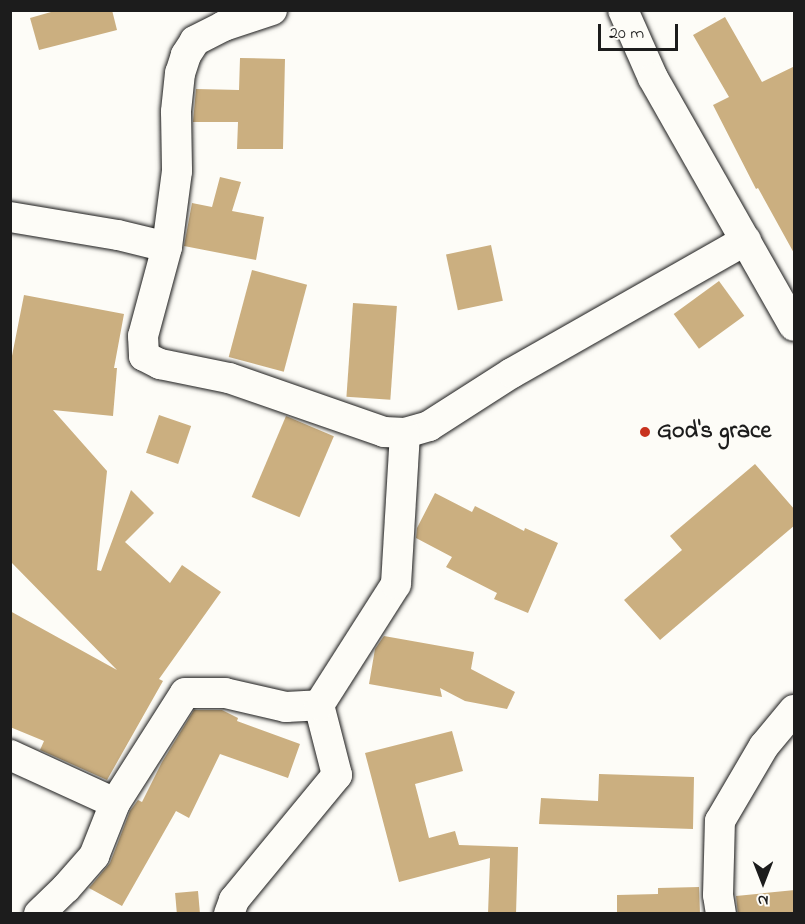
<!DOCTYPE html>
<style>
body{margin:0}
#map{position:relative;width:805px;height:924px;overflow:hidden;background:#fdfcf7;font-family:"Indie Flower",sans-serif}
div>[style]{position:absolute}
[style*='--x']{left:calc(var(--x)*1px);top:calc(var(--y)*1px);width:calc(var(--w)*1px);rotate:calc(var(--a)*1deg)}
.building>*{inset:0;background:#cbaf80;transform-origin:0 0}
.roads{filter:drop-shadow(0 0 2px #1c1c1c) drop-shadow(0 0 2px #1c1c1c)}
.minor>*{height:30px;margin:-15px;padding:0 15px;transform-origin:15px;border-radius:15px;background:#fdfcf7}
.dots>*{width:16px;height:16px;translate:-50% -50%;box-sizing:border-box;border:3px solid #fdfcf7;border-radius:50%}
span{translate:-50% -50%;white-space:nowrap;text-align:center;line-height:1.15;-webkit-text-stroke:4.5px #fdfcf7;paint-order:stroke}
.poi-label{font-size:24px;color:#1c1c1c;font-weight:700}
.left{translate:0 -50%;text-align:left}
.frame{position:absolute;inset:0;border:12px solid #1c1c1c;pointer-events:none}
.north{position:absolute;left:733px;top:852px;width:60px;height:60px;-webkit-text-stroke:4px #fdfcf7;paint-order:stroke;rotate:180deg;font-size:16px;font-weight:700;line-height:24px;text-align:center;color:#1c1c1c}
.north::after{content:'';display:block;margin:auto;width:21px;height:27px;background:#1c1c1c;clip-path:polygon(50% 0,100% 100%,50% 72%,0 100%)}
.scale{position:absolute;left:598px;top:24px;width:80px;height:27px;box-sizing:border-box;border:3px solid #1c1c1c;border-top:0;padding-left:8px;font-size:18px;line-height:21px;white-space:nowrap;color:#1c1c1c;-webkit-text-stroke:4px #fdfcf7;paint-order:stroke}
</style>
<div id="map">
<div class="building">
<div style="clip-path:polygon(58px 10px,112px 10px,117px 30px,39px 50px,30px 18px)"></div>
<div style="clip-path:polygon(725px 17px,762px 82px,795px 66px,795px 255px,758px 188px,756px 189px,713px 105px,729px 97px,693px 35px)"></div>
<div style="clip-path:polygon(240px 58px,285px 59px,283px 149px,237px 149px,238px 122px,193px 122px,196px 89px,239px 90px)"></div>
<div style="clip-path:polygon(220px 177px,241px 182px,232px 211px,264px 217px,256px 260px,184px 246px,192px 203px,212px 207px)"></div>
<div style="left:491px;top:245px;width:57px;height:46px;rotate:78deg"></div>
<div style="left:252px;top:270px;width:57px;height:90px;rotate:15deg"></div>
<div style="left:719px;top:281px;width:43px;height:56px;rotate:54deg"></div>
<div style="clip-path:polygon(24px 295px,124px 314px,114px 368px,117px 368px,113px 416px,53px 410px,107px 471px,97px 570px,101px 571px,131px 490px,154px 513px,125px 542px,170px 583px,182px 565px,221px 592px,159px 679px,163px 681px,107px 780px,40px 750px,44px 741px,10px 727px,10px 611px,117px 670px,10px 561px,10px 366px)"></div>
<div style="left:353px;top:303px;width:44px;height:94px;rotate:4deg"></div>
<div style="left:159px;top:415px;width:34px;height:40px;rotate:19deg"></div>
<div style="left:286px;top:416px;width:52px;height:88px;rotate:23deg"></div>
<div style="clip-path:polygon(755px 464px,795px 510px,795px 525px,660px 640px,624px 600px,682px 550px,670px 536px)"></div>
<div style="clip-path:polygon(435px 493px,472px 512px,475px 506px,524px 531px,525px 528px,558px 543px,528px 613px,494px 599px,497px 593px,446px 567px,452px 557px,416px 538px,417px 528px)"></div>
<div style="clip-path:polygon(384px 636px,474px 652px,471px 669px,515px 692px,507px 709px,465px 701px,440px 688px,442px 697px,369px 684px,375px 649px)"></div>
<div style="clip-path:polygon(194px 710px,222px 710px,238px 718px,237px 721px,300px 744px,288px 778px,220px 754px,189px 818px,176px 811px,122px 906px,89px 888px,110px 863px,130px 811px,138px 800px,142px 802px,162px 762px)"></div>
<div style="clip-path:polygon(452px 731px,463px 771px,415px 784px,429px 838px,455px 831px,459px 845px,518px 847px,516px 914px,488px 914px,490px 858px,399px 882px,365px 753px)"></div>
<div style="clip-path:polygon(599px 774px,694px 777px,693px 829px,539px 824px,541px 798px,598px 801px)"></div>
<div style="clip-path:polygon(699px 887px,700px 914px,617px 914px,617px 895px,658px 894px,658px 888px)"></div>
<div style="clip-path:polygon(795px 890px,795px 914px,738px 914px,736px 896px)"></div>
<div style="left:198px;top:891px;width:23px;height:23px;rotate:85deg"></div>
</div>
<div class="roads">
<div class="minor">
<div style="--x:272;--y:10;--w:51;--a:161.6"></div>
<div style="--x:224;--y:26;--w:33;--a:153"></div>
<div style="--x:195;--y:41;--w:17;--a:123"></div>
<div style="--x:186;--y:55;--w:19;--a:108"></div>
<div style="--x:180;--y:73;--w:39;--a:96"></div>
<div style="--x:176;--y:112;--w:59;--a:89"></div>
<div style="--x:177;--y:171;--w:77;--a:97.5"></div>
<div style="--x:167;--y:247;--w:92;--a:105.1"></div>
<div style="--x:143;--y:336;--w:20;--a:87"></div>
<div style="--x:144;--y:356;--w:18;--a:27"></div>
<div style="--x:160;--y:364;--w:70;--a:11.5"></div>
<div style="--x:229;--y:378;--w:164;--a:19.2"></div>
<div style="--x:384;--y:432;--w:21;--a:3"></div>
<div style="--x:405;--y:433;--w:25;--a:-16"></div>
<div style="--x:429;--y:426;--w:98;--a:-32.6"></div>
<div style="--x:512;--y:373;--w:269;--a:-29.6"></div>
<div style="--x:623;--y:10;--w:74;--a:66.2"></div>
<div style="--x:653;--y:78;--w:285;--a:60.4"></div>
<div style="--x:10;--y:217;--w:109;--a:9.5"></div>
<div style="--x:118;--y:235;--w:50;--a:13.8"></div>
<div style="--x:10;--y:755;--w:115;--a:24.6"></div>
<div style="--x:39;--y:914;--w:37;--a:-44"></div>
<div style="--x:66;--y:888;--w:43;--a:-48.8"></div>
<div style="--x:94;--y:856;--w:57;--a:-68.4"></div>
<div style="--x:115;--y:803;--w:130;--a:-57.5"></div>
<div style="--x:185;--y:693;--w:40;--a:0"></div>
<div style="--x:225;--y:693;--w:63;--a:12.9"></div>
<div style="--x:286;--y:707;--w:33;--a:-3"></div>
<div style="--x:229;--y:914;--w:15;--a:-70"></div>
<div style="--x:234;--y:900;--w:162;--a:-50.5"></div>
<div style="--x:337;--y:775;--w:72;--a:-104.4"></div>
<div style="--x:319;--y:705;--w:143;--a:-57.5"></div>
<div style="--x:396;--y:584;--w:151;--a:-86.6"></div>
<div style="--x:721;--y:914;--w:19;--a:-99"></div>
<div style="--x:718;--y:895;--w:74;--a:-88.5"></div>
<div style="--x:720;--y:821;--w:87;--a:-59.6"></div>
<div style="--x:764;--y:746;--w:47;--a:-50.2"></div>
</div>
</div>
<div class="dots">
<div style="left:645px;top:432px;background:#c8321e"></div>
</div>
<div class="poi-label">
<span class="left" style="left:657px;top:432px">God's grace</span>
</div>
<div class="frame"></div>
<div class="north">N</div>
<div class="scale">20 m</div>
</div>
